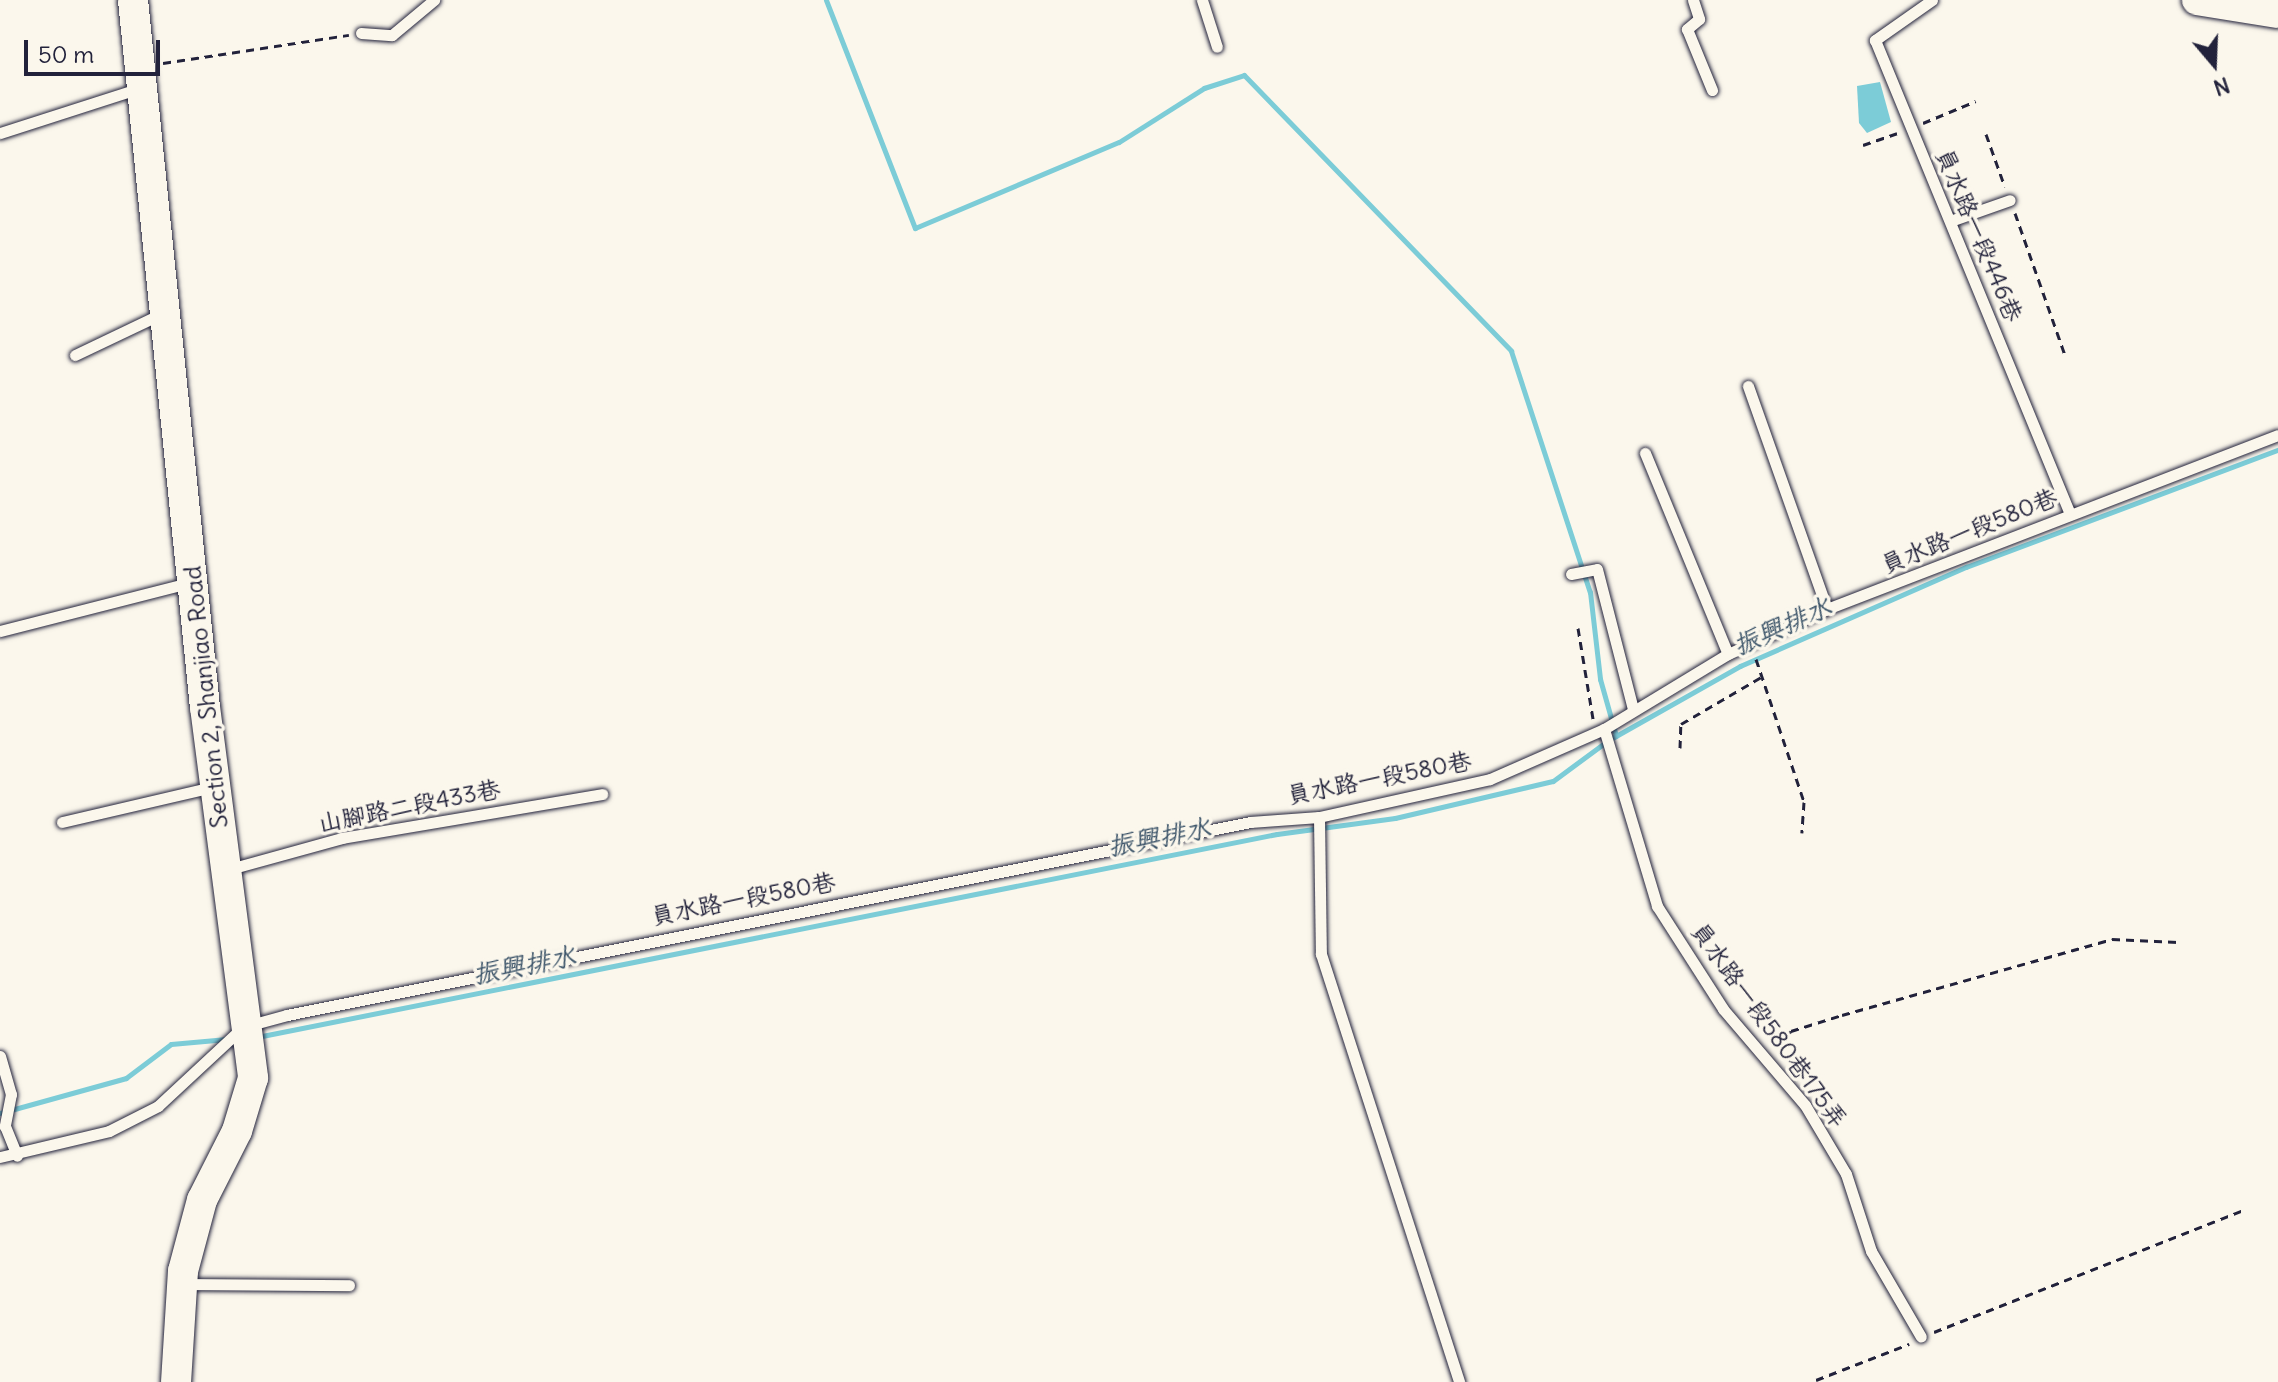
<!DOCTYPE html>
<meta charset="utf-8">
<style>
body{margin:0}
#map{position:relative;width:2278px;height:1382px;overflow:hidden;background:#fbf7ec;font-family:Delius,"LXGW WenKai TC",sans-serif}
div>[style]{position:absolute}
[style*='--x']{left:calc(var(--x)*1px);top:calc(var(--y)*1px);width:calc(var(--w)*1px);rotate:calc(var(--a)*1deg)}
.water>*{inset:0;background:#7cccd7}
.stream>*{height:5px;margin:-2.5px;padding:0 2.5px;transform-origin:2.5px;border-radius:2.5px;background:#7cccd7}
.path>*{height:3px;margin-top:-1.5px;transform-origin:0;background:repeating-linear-gradient(90deg,#22223b 0 8px,transparent 0 14px)}
.roads{filter:drop-shadow(0 0 2px #22223b) drop-shadow(0 0 2px #22223b)}
.lane>*{height:11px;margin:-5.5px;padding:0 5.5px;transform-origin:5.5px;border-radius:5.5px;background:#fbf7ec}
.secondary>*{height:30px;margin:-15px;padding:0 15px;transform-origin:15px;border-radius:15px;background:#fbf7ec}
span{translate:-50% -50%;white-space:nowrap;text-align:center;line-height:1.15;-webkit-text-stroke:7px #fbf7ec;paint-order:stroke}
.street-label{font-size:24px;color:#22223b}
.water-label{font-size:26px;color:#3d556a;font-style:italic}
.north{position:absolute;left:2174px;top:24px;width:80px;height:80px;-webkit-text-stroke:6px #fbf7ec;paint-order:stroke;rotate:161deg;font-size:22px;font-weight:700;line-height:32px;text-align:center;color:#22223b}
.north::after{content:'';display:block;margin:auto;width:28px;height:36px;background:#22223b;clip-path:polygon(50% 0,100% 100%,50% 72%,0 100%)}
.scale{position:absolute;left:24px;top:40px;width:136px;height:36px;box-sizing:border-box;border:4px solid #22223b;border-top:0;padding-left:10px;font-size:24px;line-height:28px;white-space:nowrap;color:#22223b;-webkit-text-stroke:6px #fbf7ec;paint-order:stroke}
</style>
<div id="map">
<div class="water">
<div style="clip-path:polygon(1880px 82px,1891px 122px,1867px 133px,1859px 123px,1857px 86px)"></div>
</div>
<div class="stream">
<div style="--x:826;--y:0;--w:245;--a:68.7"></div>
<div style="--x:915;--y:228;--w:221;--a:-22.9"></div>
<div style="--x:1119;--y:142;--w:101;--a:-32.4"></div>
<div style="--x:1204;--y:88;--w:42;--a:-18"></div>
<div style="--x:1244;--y:75;--w:384;--a:45.9"></div>
<div style="--x:1511;--y:351;--w:254;--a:71.9"></div>
<div style="--x:1590;--y:592;--w:88;--a:83.4"></div>
<div style="--x:1600;--y:679;--w:59;--a:74.3"></div>
<div style="--x:257;--y:1037;--w:1040;--a:-11.26"></div>
<div style="--x:1277;--y:834;--w:119;--a:-7.7"></div>
<div style="--x:1395;--y:818;--w:162;--a:-13.2"></div>
<div style="--x:1553;--y:781;--w:67;--a:-36.5"></div>
<div style="--x:1607;--y:741;--w:153;--a:-29.4"></div>
<div style="--x:1740;--y:666;--w:247;--a:-23.7"></div>
<div style="--x:1966;--y:567;--w:333;--a:-20.6"></div>
<div style="--x:0;--y:1113;--w:131;--a:-15.5"></div>
<div style="--x:126;--y:1078;--w:56;--a:-37.1"></div>
<div style="--x:171;--y:1044;--w:56;--a:-5.1"></div>
</div>
<div class="path">
<div style="--x:163;--y:63;--w:188;--a:-8.6"></div>
<div style="--x:1923;--y:123;--w:57;--a:-22.5"></div>
<div style="--x:1986;--y:134;--w:56;--a:70.3"></div>
<div style="--x:1863;--y:145;--w:36;--a:-19"></div>
<div style="--x:2015;--y:213;--w:151;--a:70.6"></div>
<div style="--x:1578;--y:628;--w:92;--a:80.6"></div>
<div style="--x:1756;--y:659;--w:151;--a:71.4"></div>
<div style="--x:1804;--y:802;--w:31;--a:94"></div>
<div style="--x:1680;--y:748;--w:24;--a:-88"></div>
<div style="--x:1681;--y:724;--w:95;--a:-30.3"></div>
<div style="--x:1774;--y:1045;--w:22;--a:-39"></div>
<div style="--x:1791;--y:1031;--w:53;--a:-17.4"></div>
<div style="--x:1842;--y:1015;--w:280;--a:-15.7"></div>
<div style="--x:2112;--y:939;--w:66;--a:2.6"></div>
<div style="--x:1934;--y:1332;--w:333;--a:-21.5"></div>
<div style="--x:1816;--y:1380;--w:100;--a:-21.2"></div>
</div>
<div class="roads">
<div class="lane">
<div style="--x:1202;--y:0;--w:49;--a:72.3"></div>
<div style="--x:1693;--y:0;--w:20;--a:72"></div>
<div style="--x:1699;--y:19;--w:16;--a:140"></div>
<div style="--x:1687;--y:29;--w:66;--a:67.7"></div>
<div style="--x:1932;--y:0;--w:70;--a:144.9"></div>
<div style="--x:1875;--y:40;--w:513;--a:67.64"></div>
<div style="--x:361;--y:33;--w:31;--a:4"></div>
<div style="--x:392;--y:35;--w:55;--a:-39.8"></div>
<div style="--x:0;--y:133;--w:147;--a:-17.8"></div>
<div style="--x:1953;--y:220;--w:60;--a:-19.3"></div>
<div style="--x:75;--y:355;--w:95;--a:-25.5"></div>
<div style="--x:1748;--y:386;--w:237;--a:70.5"></div>
<div style="--x:1645;--y:453;--w:217;--a:67.6"></div>
<div style="--x:1571;--y:574;--w:26;--a:-11"></div>
<div style="--x:1597;--y:569;--w:145;--a:75.6"></div>
<div style="--x:0;--y:631;--w:198;--a:-14.3"></div>
<div style="--x:1604;--y:729;--w:185;--a:73.3"></div>
<div style="--x:1657;--y:906;--w:122;--a:57.3"></div>
<div style="--x:1723;--y:1009;--w:126;--a:49.5"></div>
<div style="--x:1805;--y:1105;--w:80;--a:59.3"></div>
<div style="--x:1846;--y:1174;--w:81;--a:72"></div>
<div style="--x:1871;--y:1251;--w:99;--a:59.8"></div>
<div style="--x:1319;--y:817;--w:137;--a:89.2"></div>
<div style="--x:1321;--y:954;--w:450;--a:72.1"></div>
<div style="--x:62;--y:822;--w:155;--a:-13.1"></div>
<div style="--x:226;--y:870;--w:120;--a:-15.4"></div>
<div style="--x:342;--y:838;--w:264;--a:-9.6"></div>
<div style="--x:0;--y:1056;--w:40;--a:74"></div>
<div style="--x:11;--y:1094;--w:33;--a:101"></div>
<div style="--x:5;--y:1126;--w:32;--a:68"></div>
<div style="--x:0;--y:1157;--w:112;--a:-13.4"></div>
<div style="--x:109;--y:1131;--w:55;--a:-27"></div>
<div style="--x:158;--y:1106;--w:116;--a:-42.9"></div>
<div style="--x:243;--y:1027;--w:46;--a:-15.3"></div>
<div style="--x:287;--y:1015;--w:982;--a:-11.33"></div>
<div style="--x:1250;--y:822;--w:69;--a:-4.1"></div>
<div style="--x:1319;--y:817;--w:175;--a:-12.5"></div>
<div style="--x:1490;--y:779;--w:124;--a:-23.7"></div>
<div style="--x:1604;--y:729;--w:145;--a:-31.2"></div>
<div style="--x:1728;--y:654;--w:109;--a:-24.4"></div>
<div style="--x:1827;--y:609;--w:483;--a:-21.1"></div>
<div style="--x:186;--y:1284;--w:163;--a:0.4"></div>
</div>
<div class="secondary">
<div style="--x:133;--y:0;--w:711;--a:84.19"></div>
<div style="--x:205;--y:707;--w:374;--a:82.6"></div>
<div style="--x:253;--y:1078;--w:55;--a:106.8"></div>
<div style="--x:237;--y:1131;--w:77;--a:116.9"></div>
<div style="--x:202;--y:1200;--w:73;--a:105"></div>
<div style="--x:183;--y:1271;--w:111;--a:93.6"></div>
<div style="--x:2197;--y:0;--w:82;--a:9.1"></div>
</div>
</div>
<div class="street-label">
<span style="left:1979px;top:235px;rotate:67deg">員水路一段446巷</span>
<span style="left:1969px;top:531px;rotate:-22deg">員水路一段580巷</span>
<span style="left:206px;top:697px;rotate:-96deg">Section 2, Shanjiao Road</span>
<span style="left:1379px;top:778px;rotate:-11deg">員水路一段580巷</span>
<span style="left:409px;top:806px;rotate:-11deg">山腳路二段433巷</span>
<span style="left:743px;top:899px;rotate:-11deg">員水路一段580巷</span>
<span style="left:1769px;top:1025px;rotate:54deg">員水路一段580巷175弄</span>
</div>
<div class="water-label">
<span style="left:1782px;top:626px;rotate:-24deg">振興排水</span>
<span style="left:1159px;top:837px;rotate:-11deg">振興排水</span>
<span style="left:524px;top:965px;rotate:-11deg">振興排水</span>
</div>
<div class="north">N</div>
<div class="scale">50 m</div>
</div>
